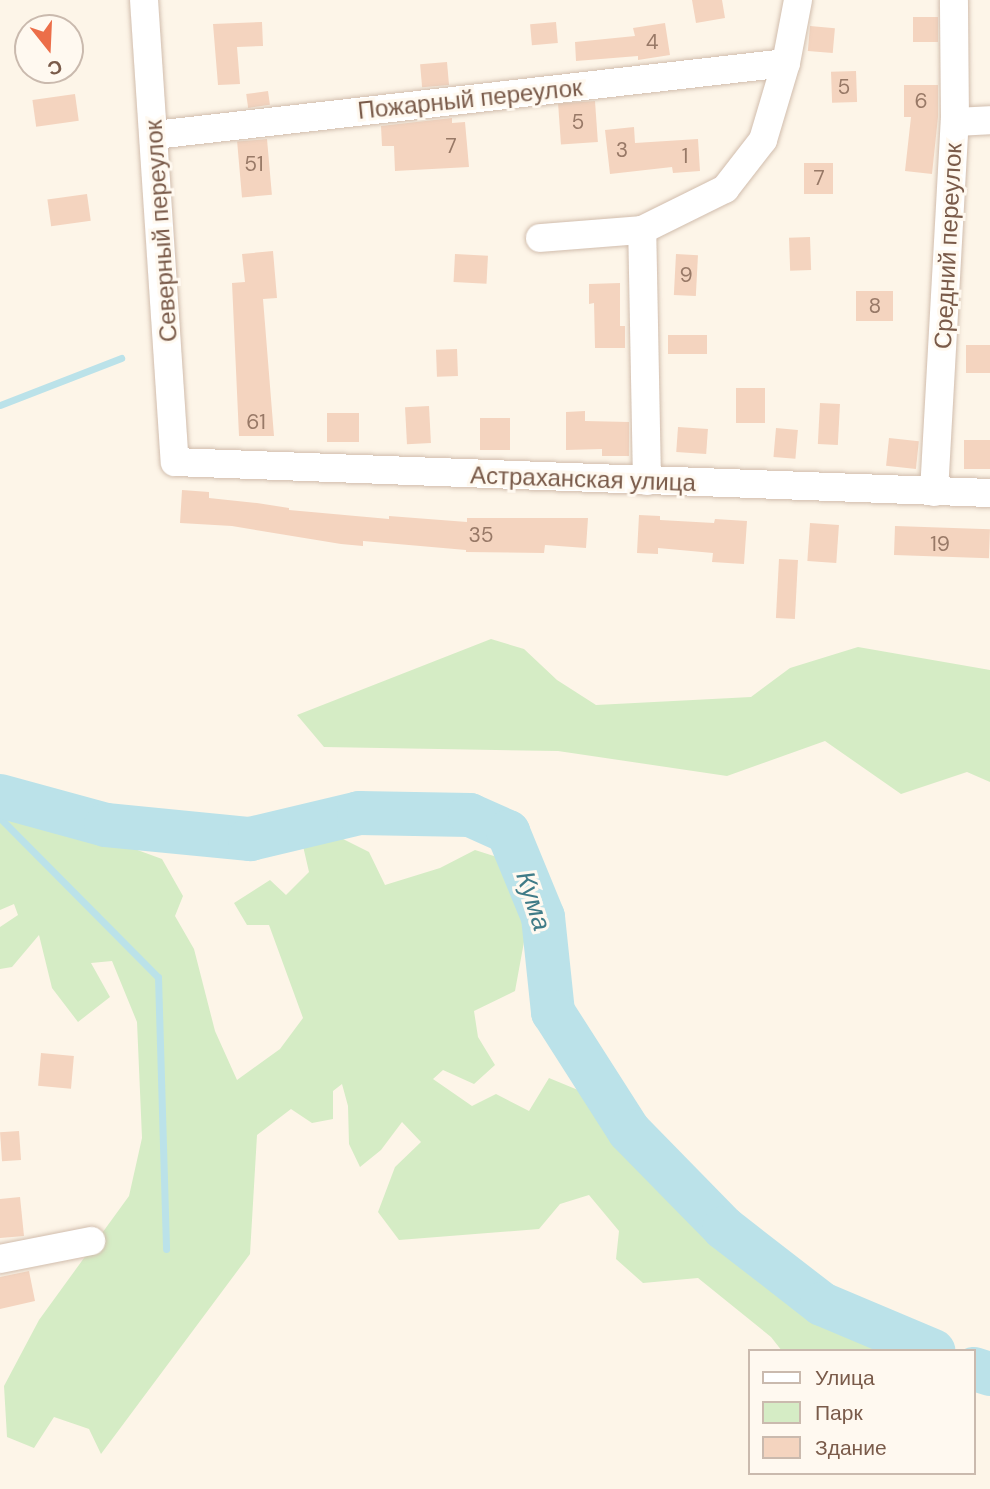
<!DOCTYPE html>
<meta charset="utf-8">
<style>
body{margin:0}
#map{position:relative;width:990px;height:1489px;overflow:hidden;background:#fdf5e8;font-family:"DM Sans",sans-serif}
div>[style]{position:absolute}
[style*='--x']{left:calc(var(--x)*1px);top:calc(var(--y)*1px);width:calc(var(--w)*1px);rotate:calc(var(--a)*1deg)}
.green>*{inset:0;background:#d5ecc5}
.stream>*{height:7px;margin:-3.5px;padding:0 3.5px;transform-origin:3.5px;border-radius:3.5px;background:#bbe2e9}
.river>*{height:44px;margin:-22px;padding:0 22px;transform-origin:22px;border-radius:22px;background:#bbe2e9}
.building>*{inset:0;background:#f4d4bf;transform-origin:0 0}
.roads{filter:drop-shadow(0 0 2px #d1bdad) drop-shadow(0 0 2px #d1bdad)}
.minor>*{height:28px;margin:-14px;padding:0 14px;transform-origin:14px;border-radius:14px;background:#fff}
span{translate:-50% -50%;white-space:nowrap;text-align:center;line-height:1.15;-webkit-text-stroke:6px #fff9f0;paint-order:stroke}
.number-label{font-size:21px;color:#987967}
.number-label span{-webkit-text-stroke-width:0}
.street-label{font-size:24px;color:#7a5b4a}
.water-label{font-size:26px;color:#3f7b87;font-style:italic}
.legend{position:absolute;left:748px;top:1349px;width:228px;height:126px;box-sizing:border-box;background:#fff9f0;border:2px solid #cabaae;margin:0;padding:9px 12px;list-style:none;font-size:21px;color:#7a5b4a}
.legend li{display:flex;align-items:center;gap:14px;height:35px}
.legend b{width:35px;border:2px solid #cabaae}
.north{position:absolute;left:14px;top:14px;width:70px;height:70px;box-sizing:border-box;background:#fff9f0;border:2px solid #cabaae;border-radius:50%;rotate:162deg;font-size:19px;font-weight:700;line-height:28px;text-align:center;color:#7a5b4a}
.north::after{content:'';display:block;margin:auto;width:24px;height:32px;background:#ec6e49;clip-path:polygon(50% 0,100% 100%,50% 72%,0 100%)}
</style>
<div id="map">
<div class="green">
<div style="clip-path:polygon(491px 639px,524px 649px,557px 680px,596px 705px,751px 697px,790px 668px,858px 647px,990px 670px,990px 782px,967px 772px,901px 794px,825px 741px,727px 776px,558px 751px,324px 747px,297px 715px)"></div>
<div style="clip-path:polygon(0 811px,55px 833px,110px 840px,162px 859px,183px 896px,175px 916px,194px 949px,215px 1031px,237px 1080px,280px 1049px,303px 1018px,269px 925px,247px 925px,234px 903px,270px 880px,286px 895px,309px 872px,303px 846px,331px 833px,369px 852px,385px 885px,440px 868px,475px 850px,497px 857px,528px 920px,515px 991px,474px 1011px,478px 1037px,495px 1065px,474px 1084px,443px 1070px,433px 1079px,472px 1106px,496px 1094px,529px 1111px,549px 1078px,578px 1090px,615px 1135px,711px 1240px,799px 1310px,878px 1342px,881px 1351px,782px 1351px,771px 1337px,698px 1278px,643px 1283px,616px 1259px,619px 1231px,589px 1195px,560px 1204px,539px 1229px,399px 1240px,378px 1212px,395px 1167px,421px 1142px,402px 1122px,381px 1150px,360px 1167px,349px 1144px,348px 1106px,342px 1084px,333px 1091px,333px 1119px,312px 1123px,291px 1109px,257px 1135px,250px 1254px,101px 1454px,89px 1429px,54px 1417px,34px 1448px,7px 1437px,4px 1386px,39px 1320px,129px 1196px,142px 1138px,137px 1022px,112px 961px,91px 963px,110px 997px,78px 1022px,52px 988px,39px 935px,12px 967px,0 969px,0 927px,18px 915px,14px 904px,0 910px)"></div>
</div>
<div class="stream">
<div style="--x:0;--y:405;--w:130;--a:-21.2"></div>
<div style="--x:0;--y:818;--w:224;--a:45.2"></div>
<div style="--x:158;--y:977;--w:272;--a:88.3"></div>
</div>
<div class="river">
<div style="--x:0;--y:796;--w:110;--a:15.3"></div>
<div style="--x:106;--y:825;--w:145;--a:5.6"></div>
<div style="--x:250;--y:839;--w:112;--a:-13.4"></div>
<div style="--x:359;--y:813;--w:111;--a:1"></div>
<div style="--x:470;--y:815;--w:42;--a:24.1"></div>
<div style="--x:508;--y:832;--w:92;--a:67.6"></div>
<div style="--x:543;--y:917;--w:96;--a:84"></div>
<div style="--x:553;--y:1012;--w:141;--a:57.4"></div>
<div style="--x:629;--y:1131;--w:136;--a:45.6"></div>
<div style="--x:724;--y:1228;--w:124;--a:37.8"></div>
<div style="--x:822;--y:1304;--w:121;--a:22.9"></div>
<div style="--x:974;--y:1369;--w:17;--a:17"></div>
</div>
<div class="building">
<div style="clip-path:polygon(692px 0,722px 0,725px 18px,696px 23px)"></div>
<div style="left:938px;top:17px;width:25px;height:25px;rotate:90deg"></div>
<div style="clip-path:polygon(262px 22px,263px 46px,237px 47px,240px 84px,218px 85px,213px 24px)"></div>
<div style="left:556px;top:22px;width:21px;height:26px;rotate:85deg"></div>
<div style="clip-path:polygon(665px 23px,670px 55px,638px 60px,638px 56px,576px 61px,575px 42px,635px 36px,633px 28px)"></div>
<div style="left:810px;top:26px;width:25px;height:25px;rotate:5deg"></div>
<div style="left:447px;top:62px;width:23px;height:27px;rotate:85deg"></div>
<div style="left:856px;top:71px;width:31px;height:25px;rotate:88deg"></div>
<div style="clip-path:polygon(904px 85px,938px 85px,938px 117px,932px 174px,905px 171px,911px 117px,904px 117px)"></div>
<div style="left:268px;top:91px;width:14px;height:22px;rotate:82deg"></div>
<div style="left:75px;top:94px;width:27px;height:43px;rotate:82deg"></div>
<div style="left:595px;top:101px;width:41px;height:37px;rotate:86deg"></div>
<div style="clip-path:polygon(452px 118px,452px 123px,465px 122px,469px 167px,395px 171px,394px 146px,382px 146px,381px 126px)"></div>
<div style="clip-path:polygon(634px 127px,635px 143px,698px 139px,700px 171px,673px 173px,672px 167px,610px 174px,605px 130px)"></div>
<div style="left:267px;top:139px;width:56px;height:30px;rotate:85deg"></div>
<div style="left:804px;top:163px;width:29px;height:31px"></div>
<div style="left:87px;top:194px;width:27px;height:40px;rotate:82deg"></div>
<div style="left:810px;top:237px;width:33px;height:21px;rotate:88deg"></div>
<div style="clip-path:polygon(273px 251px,277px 298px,263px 299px,274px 436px,239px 436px,232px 283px,245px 282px,242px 254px)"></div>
<div style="left:455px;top:254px;width:33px;height:28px;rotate:3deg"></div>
<div style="left:676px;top:254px;width:22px;height:41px;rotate:3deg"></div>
<div style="clip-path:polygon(620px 283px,620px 326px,625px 326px,625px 348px,595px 348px,594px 303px,589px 304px,589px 284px)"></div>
<div style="left:856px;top:291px;width:37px;height:30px"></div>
<div style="left:668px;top:335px;width:39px;height:19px"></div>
<div style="left:966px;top:345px;width:24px;height:28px"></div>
<div style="left:457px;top:349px;width:27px;height:21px;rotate:88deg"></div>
<div style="left:765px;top:388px;width:35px;height:29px;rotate:90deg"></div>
<div style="left:820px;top:403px;width:20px;height:41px;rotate:3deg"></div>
<div style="left:429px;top:406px;width:37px;height:24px;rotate:87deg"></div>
<div style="clip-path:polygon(585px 411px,585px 421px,629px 422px,629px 456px,602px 456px,602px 449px,566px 450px,566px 412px)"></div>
<div style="left:327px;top:413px;width:32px;height:29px"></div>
<div style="left:480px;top:418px;width:30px;height:32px"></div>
<div style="left:678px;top:427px;width:30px;height:25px;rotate:4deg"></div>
<div style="left:776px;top:428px;width:22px;height:29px;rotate:5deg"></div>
<div style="left:889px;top:438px;width:30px;height:28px;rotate:6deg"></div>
<div style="left:964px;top:440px;width:26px;height:29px"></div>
<div style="clip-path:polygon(182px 490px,209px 492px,209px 498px,257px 503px,289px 508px,289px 510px,389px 519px,389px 516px,467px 522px,467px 518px,588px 518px,586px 548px,545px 545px,544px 553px,466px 552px,466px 550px,363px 541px,363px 546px,341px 544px,232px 526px,180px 523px)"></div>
<div style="clip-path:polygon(639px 515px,660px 516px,660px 520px,714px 523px,715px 519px,747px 521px,744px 564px,712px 562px,713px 553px,658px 548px,658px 554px,637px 553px)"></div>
<div style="left:810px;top:523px;width:29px;height:38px;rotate:4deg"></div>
<div style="left:895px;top:526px;width:95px;height:29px;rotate:2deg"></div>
<div style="left:779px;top:559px;width:19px;height:59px;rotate:3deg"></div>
<div style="left:41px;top:1053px;width:33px;height:33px;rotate:5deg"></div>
<div style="left:19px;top:1131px;width:29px;height:19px;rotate:86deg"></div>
<div style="clip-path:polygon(20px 1197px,24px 1236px,0 1238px,0 1199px)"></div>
<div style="clip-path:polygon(29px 1271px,35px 1301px,0 1309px,0 1277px)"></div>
</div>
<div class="roads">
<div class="minor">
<div style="--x:144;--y:0;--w:463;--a:86.2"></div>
<div style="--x:175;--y:462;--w:816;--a:2.18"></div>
<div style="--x:955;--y:122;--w:35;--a:-3"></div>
<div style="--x:155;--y:135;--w:635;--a:-6.51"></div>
<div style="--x:540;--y:238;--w:102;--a:-4.5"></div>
<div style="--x:647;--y:481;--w:251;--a:-91.1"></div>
<div style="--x:642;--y:230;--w:93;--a:-26.3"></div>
<div style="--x:725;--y:189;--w:62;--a:-52.2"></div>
<div style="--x:763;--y:140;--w:80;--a:-73.4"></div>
<div style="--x:786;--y:63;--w:64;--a:-79.2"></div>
<div style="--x:934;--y:492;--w:371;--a:-86.8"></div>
<div style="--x:955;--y:122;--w:122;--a:-90.5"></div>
<div style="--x:0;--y:1259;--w:93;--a:-11.2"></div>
</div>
</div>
<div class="number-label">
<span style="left:652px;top:42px">4</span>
<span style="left:844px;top:87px">5</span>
<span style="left:921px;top:101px">6</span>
<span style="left:578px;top:122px">5</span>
<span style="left:451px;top:146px">7</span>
<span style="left:622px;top:150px">3</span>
<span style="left:685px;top:156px">1</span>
<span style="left:254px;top:164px">51</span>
<span style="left:819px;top:178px">7</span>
<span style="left:686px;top:275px">9</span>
<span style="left:875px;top:306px">8</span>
<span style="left:256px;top:422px">61</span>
<span style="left:481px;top:535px">35</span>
<span style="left:940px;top:544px">19</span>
</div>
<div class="street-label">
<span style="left:470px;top:99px;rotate:-6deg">Пожарный переулок</span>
<span style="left:161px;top:231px;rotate:-94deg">Северный переулок</span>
<span style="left:948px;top:246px;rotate:-87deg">Средний переулок</span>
<span style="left:583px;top:479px;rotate:2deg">Астраханская улица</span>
</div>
<div class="water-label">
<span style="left:533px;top:901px;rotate:72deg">Кума</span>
</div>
<ul class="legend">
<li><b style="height:9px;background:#fff"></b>Улица</li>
<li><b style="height:19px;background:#d5ecc5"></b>Парк</li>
<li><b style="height:19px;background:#f4d4bf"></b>Здание</li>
</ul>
<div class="north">С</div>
</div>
